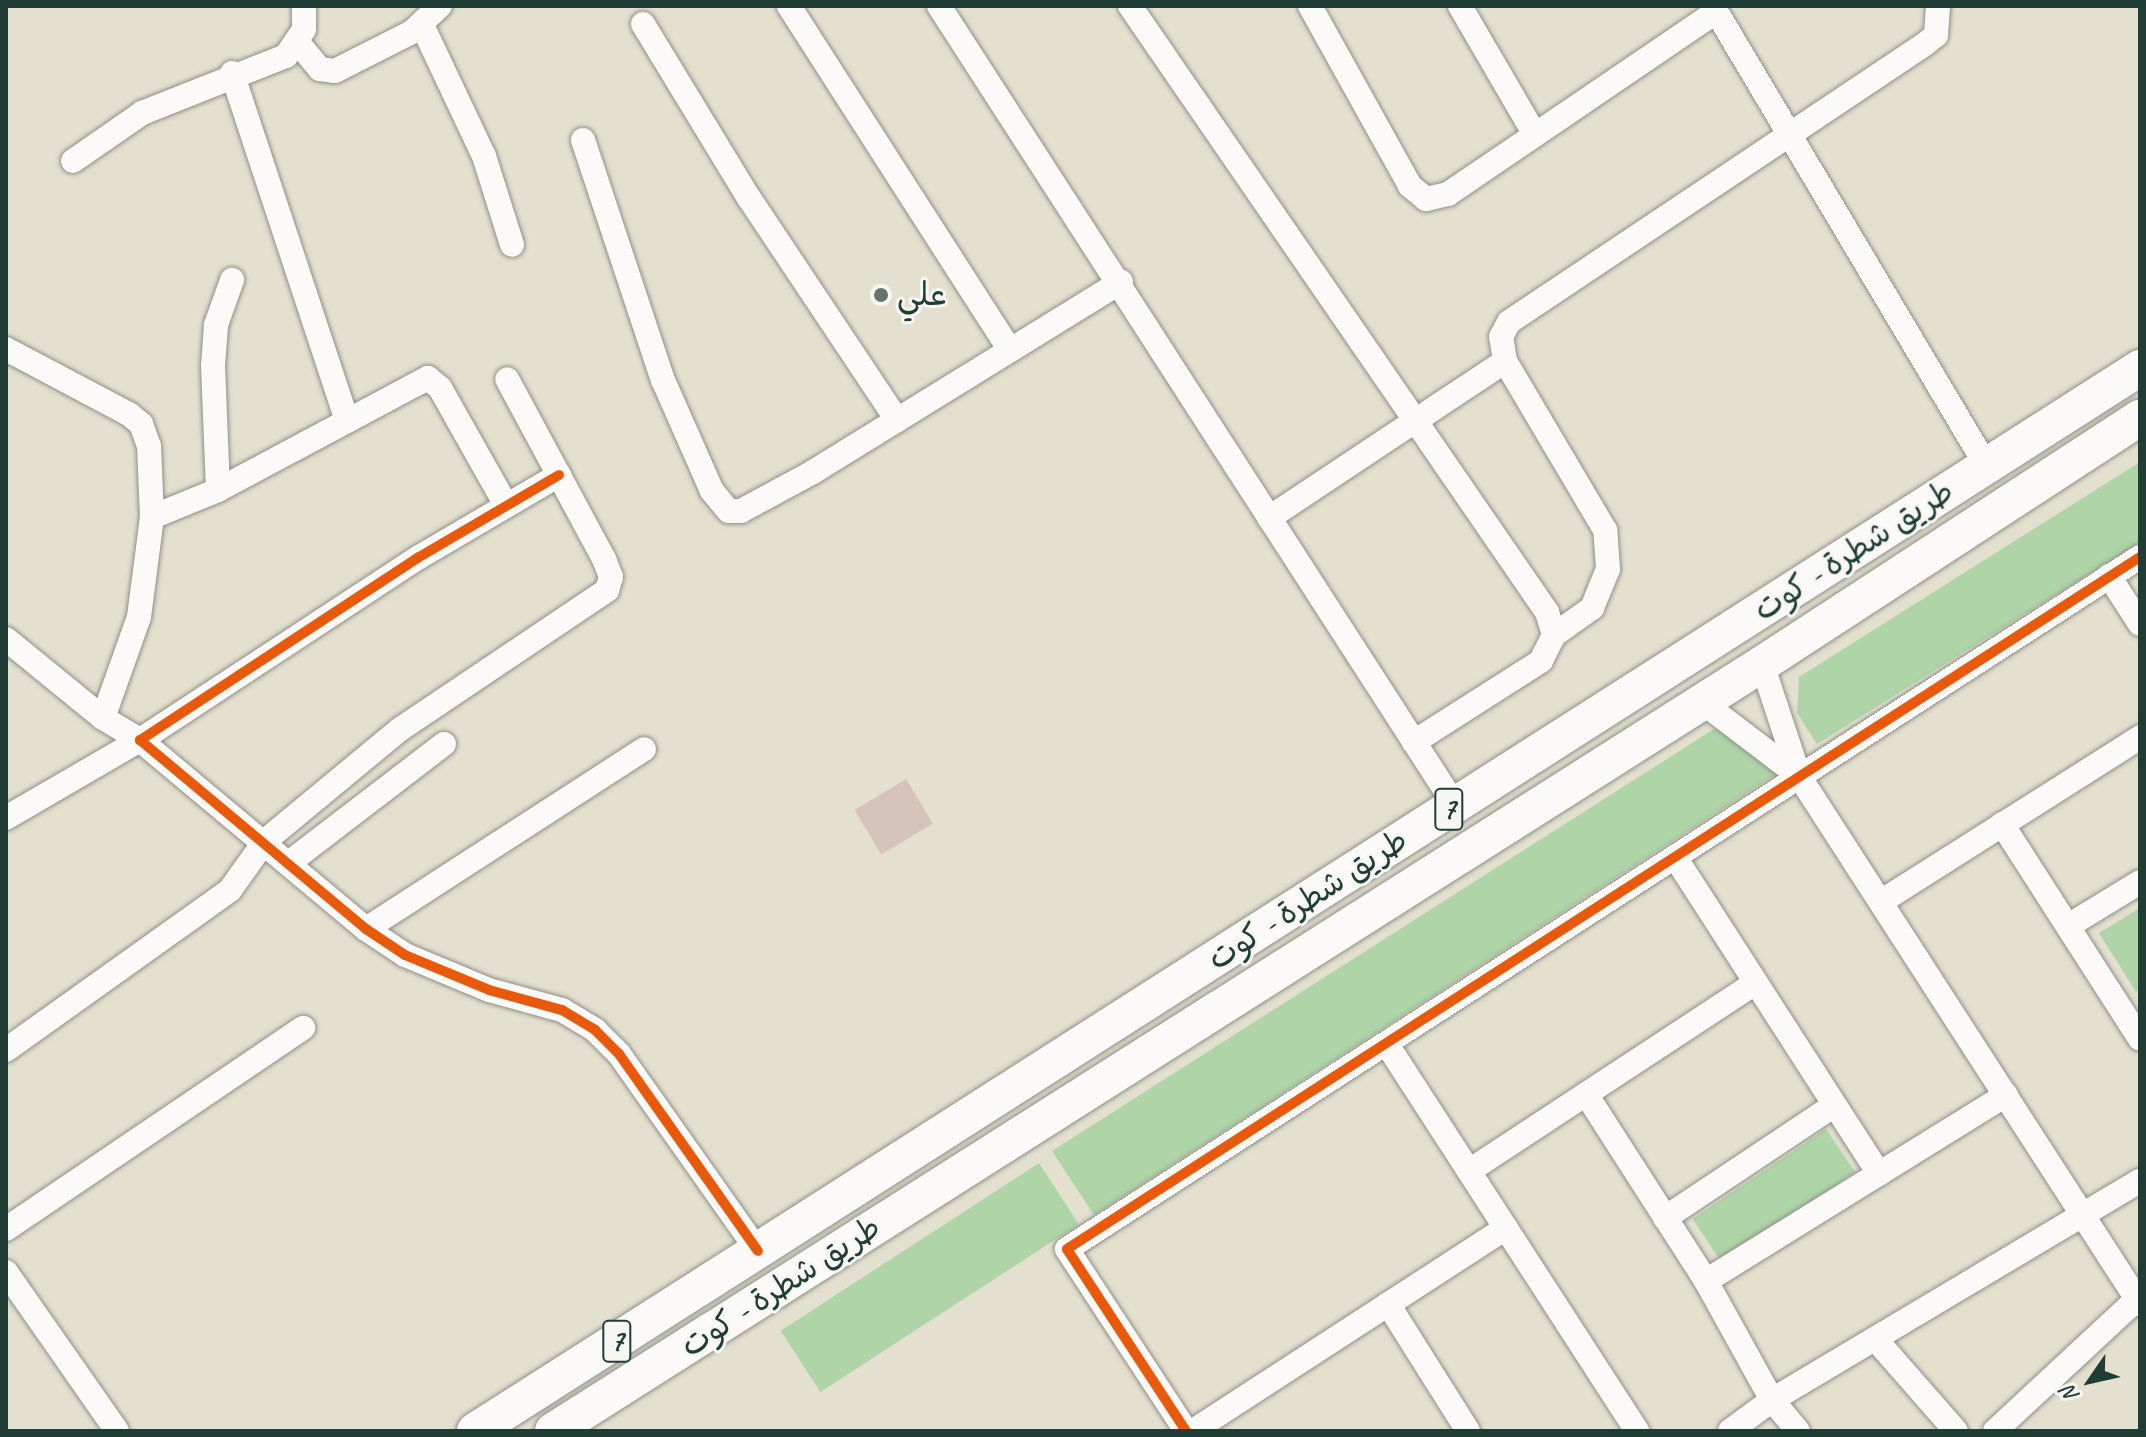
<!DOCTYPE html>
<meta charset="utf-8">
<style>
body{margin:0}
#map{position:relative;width:2146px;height:1437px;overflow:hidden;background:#e4e0d0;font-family:Caveat,"Playpen Sans Arabic",sans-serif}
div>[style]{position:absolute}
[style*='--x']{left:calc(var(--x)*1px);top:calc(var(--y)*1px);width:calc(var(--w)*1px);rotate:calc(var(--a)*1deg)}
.green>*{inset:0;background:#aed4a7;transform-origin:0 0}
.building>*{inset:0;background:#d6c3bb;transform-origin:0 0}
.roads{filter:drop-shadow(0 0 2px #8d9086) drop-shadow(0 0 2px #8d9086)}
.minor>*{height:24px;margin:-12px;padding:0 12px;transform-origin:12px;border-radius:12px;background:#fbfaf8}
.highway>*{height:36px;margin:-18px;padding:0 18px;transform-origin:18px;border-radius:18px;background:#fbfaf8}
.cycleway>*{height:10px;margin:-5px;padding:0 5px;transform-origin:5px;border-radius:5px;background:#e8590c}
.dots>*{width:22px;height:22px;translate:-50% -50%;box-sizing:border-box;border:4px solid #f6f6f2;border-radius:50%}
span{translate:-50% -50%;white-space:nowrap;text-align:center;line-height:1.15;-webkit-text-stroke:6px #f6f6f2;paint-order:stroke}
.shield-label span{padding:2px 6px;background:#f6f6f2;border:2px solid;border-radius:6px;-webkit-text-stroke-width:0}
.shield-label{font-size:30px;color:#1f3d34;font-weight:700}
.poi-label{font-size:32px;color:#1f3d34}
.left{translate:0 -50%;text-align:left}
.street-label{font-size:32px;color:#1f3d34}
.frame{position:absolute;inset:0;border:8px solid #1f3d34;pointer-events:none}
.north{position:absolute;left:2050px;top:1341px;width:80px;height:80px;-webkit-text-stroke:6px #f6f6f2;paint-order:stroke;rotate:236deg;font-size:22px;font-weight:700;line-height:32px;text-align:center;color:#1f3d34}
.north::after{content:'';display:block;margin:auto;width:28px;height:36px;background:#1f3d34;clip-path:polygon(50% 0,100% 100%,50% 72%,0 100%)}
</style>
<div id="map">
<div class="green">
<div style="clip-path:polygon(2140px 462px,2140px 542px,1817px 744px,1797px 713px,1799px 677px)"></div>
<div style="clip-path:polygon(1729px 728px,1776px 774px,1094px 1215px,1052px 1151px,1714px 729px)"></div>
<div style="clip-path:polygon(2140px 908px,2140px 989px,2136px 992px,2099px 933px)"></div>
<div style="left:1826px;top:1129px;width:52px;height:161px;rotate:56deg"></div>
<div style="left:1039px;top:1163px;width:73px;height:308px;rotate:57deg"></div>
</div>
<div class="building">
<div style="left:906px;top:779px;width:52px;height:60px;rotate:59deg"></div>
</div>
<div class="roads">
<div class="minor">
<div style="--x:789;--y:6;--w:409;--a:57.3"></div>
<div style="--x:939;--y:6;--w:951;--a:57.15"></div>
<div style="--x:1130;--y:6;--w:736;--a:55.47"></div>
<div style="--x:1547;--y:612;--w:24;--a:73"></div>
<div style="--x:1554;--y:635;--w:29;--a:117"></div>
<div style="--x:1541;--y:661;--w:151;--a:147.5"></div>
<div style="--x:1310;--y:6;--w:206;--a:60.9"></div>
<div style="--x:1410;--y:186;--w:21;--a:39"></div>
<div style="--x:1426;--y:199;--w:23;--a:-13"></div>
<div style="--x:1448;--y:194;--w:324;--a:-34.2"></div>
<div style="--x:1460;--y:6;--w:149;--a:59.8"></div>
<div style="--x:1713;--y:6;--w:534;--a:59.26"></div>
<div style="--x:643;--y:24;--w:204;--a:58.7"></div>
<div style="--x:749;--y:198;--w:267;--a:56.3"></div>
<div style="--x:422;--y:25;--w:145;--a:64.7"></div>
<div style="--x:484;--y:156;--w:93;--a:72.5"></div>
<div style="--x:298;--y:43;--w:34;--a:50"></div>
<div style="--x:320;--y:69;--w:15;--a:8"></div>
<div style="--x:335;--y:71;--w:86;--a:-26.9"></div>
<div style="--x:412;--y:32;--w:38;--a:-43"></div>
<div style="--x:232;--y:73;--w:366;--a:71.7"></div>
<div style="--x:583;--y:140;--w:253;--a:71.6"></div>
<div style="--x:663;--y:380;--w:121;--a:66.2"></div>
<div style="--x:712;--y:491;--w:26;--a:50"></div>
<div style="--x:729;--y:511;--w:12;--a:0"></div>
<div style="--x:741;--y:511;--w:82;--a:-28.4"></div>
<div style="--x:813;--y:472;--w:362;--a:-31.7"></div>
<div style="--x:73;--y:161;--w:84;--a:-34.8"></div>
<div style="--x:142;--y:113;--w:155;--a:-21.6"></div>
<div style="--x:286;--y:56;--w:32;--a:-56"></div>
<div style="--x:304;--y:29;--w:23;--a:-90"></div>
<div style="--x:6;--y:349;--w:139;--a:27.9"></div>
<div style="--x:129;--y:414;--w:16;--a:40"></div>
<div style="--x:141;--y:424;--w:23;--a:70"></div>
<div style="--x:149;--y:446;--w:71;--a:87.6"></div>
<div style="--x:152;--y:517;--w:101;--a:97.4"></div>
<div style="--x:139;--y:617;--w:107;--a:109.6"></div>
<div style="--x:559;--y:475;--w:162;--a:149.6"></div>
<div style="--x:419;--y:557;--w:334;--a:146.7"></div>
<div style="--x:140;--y:740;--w:295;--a:39.9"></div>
<div style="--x:366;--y:929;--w:47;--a:33.7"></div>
<div style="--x:405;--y:955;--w:91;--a:22.6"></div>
<div style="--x:489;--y:990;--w:76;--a:15.3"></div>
<div style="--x:562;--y:1010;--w:39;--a:31"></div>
<div style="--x:595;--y:1030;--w:34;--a:45"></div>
<div style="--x:619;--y:1054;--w:241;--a:54.8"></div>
<div style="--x:218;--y:490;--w:124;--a:-92.3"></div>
<div style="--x:213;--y:366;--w:41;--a:-85.8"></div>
<div style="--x:216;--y:325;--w:48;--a:-70.4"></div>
<div style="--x:152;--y:517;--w:71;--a:-22.2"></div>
<div style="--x:218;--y:490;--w:238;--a:-28.1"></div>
<div style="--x:428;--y:378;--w:16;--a:40"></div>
<div style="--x:440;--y:388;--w:134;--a:60.6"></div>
<div style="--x:1269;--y:518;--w:283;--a:-33.6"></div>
<div style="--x:2109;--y:576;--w:57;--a:57.1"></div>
<div style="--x:1554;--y:635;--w:47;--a:-35.4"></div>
<div style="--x:1592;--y:608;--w:42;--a:-67.7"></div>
<div style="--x:1608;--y:569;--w:39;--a:-94"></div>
<div style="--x:1605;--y:530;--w:196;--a:-120.6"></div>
<div style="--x:1505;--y:361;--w:24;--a:-99"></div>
<div style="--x:1501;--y:337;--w:17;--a:-62"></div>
<div style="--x:1509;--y:322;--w:500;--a:-33.75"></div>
<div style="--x:1925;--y:44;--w:14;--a:-39"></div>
<div style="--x:1936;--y:35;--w:29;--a:-86"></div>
<div style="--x:6;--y:639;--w:125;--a:39.2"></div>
<div style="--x:103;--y:718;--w:43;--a:30.7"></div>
<div style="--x:140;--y:740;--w:155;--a:149.8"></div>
<div style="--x:1762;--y:664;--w:118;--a:71.7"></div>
<div style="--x:1799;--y:776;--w:629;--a:57.14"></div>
<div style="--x:1702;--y:702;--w:122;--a:37.3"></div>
<div style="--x:2002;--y:824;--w:255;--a:57.3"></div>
<div style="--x:1675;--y:857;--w:377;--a:57.2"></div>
<div style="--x:290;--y:862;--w:194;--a:-37.5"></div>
<div style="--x:1882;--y:901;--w:306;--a:-32.4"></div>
<div style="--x:2068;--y:926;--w:84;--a:-31.4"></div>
<div style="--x:366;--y:929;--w:331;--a:-32.9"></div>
<div style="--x:1388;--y:1046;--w:459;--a:57.1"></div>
<div style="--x:6;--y:1050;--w:275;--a:-35.5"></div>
<div style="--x:230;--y:890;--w:60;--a:-54.5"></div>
<div style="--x:265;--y:841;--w:174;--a:-39.6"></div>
<div style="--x:399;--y:730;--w:251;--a:-33.9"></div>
<div style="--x:607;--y:590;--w:14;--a:-73"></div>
<div style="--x:611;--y:577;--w:19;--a:-111"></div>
<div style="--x:604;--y:559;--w:204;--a:-118.3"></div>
<div style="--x:1586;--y:1094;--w:222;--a:57.3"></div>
<div style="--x:1706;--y:1281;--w:136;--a:61"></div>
<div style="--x:1772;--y:1400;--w:40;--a:50"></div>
<div style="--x:1469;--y:1171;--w:341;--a:-33.3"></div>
<div style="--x:1665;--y:1218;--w:202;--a:-33.7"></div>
<div style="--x:6;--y:1229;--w:359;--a:-34.1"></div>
<div style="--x:6;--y:1272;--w:194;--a:55.1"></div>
<div style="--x:1706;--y:1281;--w:353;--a:-31.8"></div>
<div style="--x:1388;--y:1304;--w:150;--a:57.8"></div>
<div style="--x:1878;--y:1342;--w:118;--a:48.8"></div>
<div style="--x:1186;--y:1431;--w:217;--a:-123.2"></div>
<div style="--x:1067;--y:1249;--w:1277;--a:-32.82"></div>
<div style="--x:1193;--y:1431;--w:373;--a:-33"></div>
<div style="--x:1730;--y:1431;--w:52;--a:-36.4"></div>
<div style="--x:1772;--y:1400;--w:428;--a:-30.8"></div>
<div style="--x:1995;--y:1431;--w:194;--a:-42.9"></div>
</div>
<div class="highway">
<div style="--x:475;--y:1431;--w:1975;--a:-32.56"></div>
<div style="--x:553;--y:1431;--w:1432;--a:-32.39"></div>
<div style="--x:1762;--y:664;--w:451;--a:-33.1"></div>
</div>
</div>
<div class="cycleway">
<div style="--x:559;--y:475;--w:162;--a:149.6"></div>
<div style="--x:419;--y:557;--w:334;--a:146.7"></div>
<div style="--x:140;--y:740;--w:295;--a:39.9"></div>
<div style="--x:366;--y:929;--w:47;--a:33.7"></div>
<div style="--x:405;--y:955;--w:91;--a:22.6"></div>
<div style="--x:489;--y:990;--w:76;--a:15.3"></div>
<div style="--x:562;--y:1010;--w:39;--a:31"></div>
<div style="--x:595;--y:1030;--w:34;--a:45"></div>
<div style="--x:619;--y:1054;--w:241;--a:54.8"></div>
<div style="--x:1186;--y:1431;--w:217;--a:-123.2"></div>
<div style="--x:1067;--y:1249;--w:1277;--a:-32.82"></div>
</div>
<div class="dots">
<div style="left:881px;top:295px;background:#64766b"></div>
</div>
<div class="shield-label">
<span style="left:1449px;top:809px">7</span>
<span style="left:617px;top:1341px">7</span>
</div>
<div class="poi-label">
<span class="left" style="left:897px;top:295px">علي</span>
</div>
<div class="street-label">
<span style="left:1854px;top:551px;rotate:-33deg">طريق شطرة - كوت</span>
<span style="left:1308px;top:900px;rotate:-33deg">طريق شطرة - كوت</span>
<span style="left:781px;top:1287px;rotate:-33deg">طريق شطرة - كوت</span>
</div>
<div class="frame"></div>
<div class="north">N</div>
</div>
